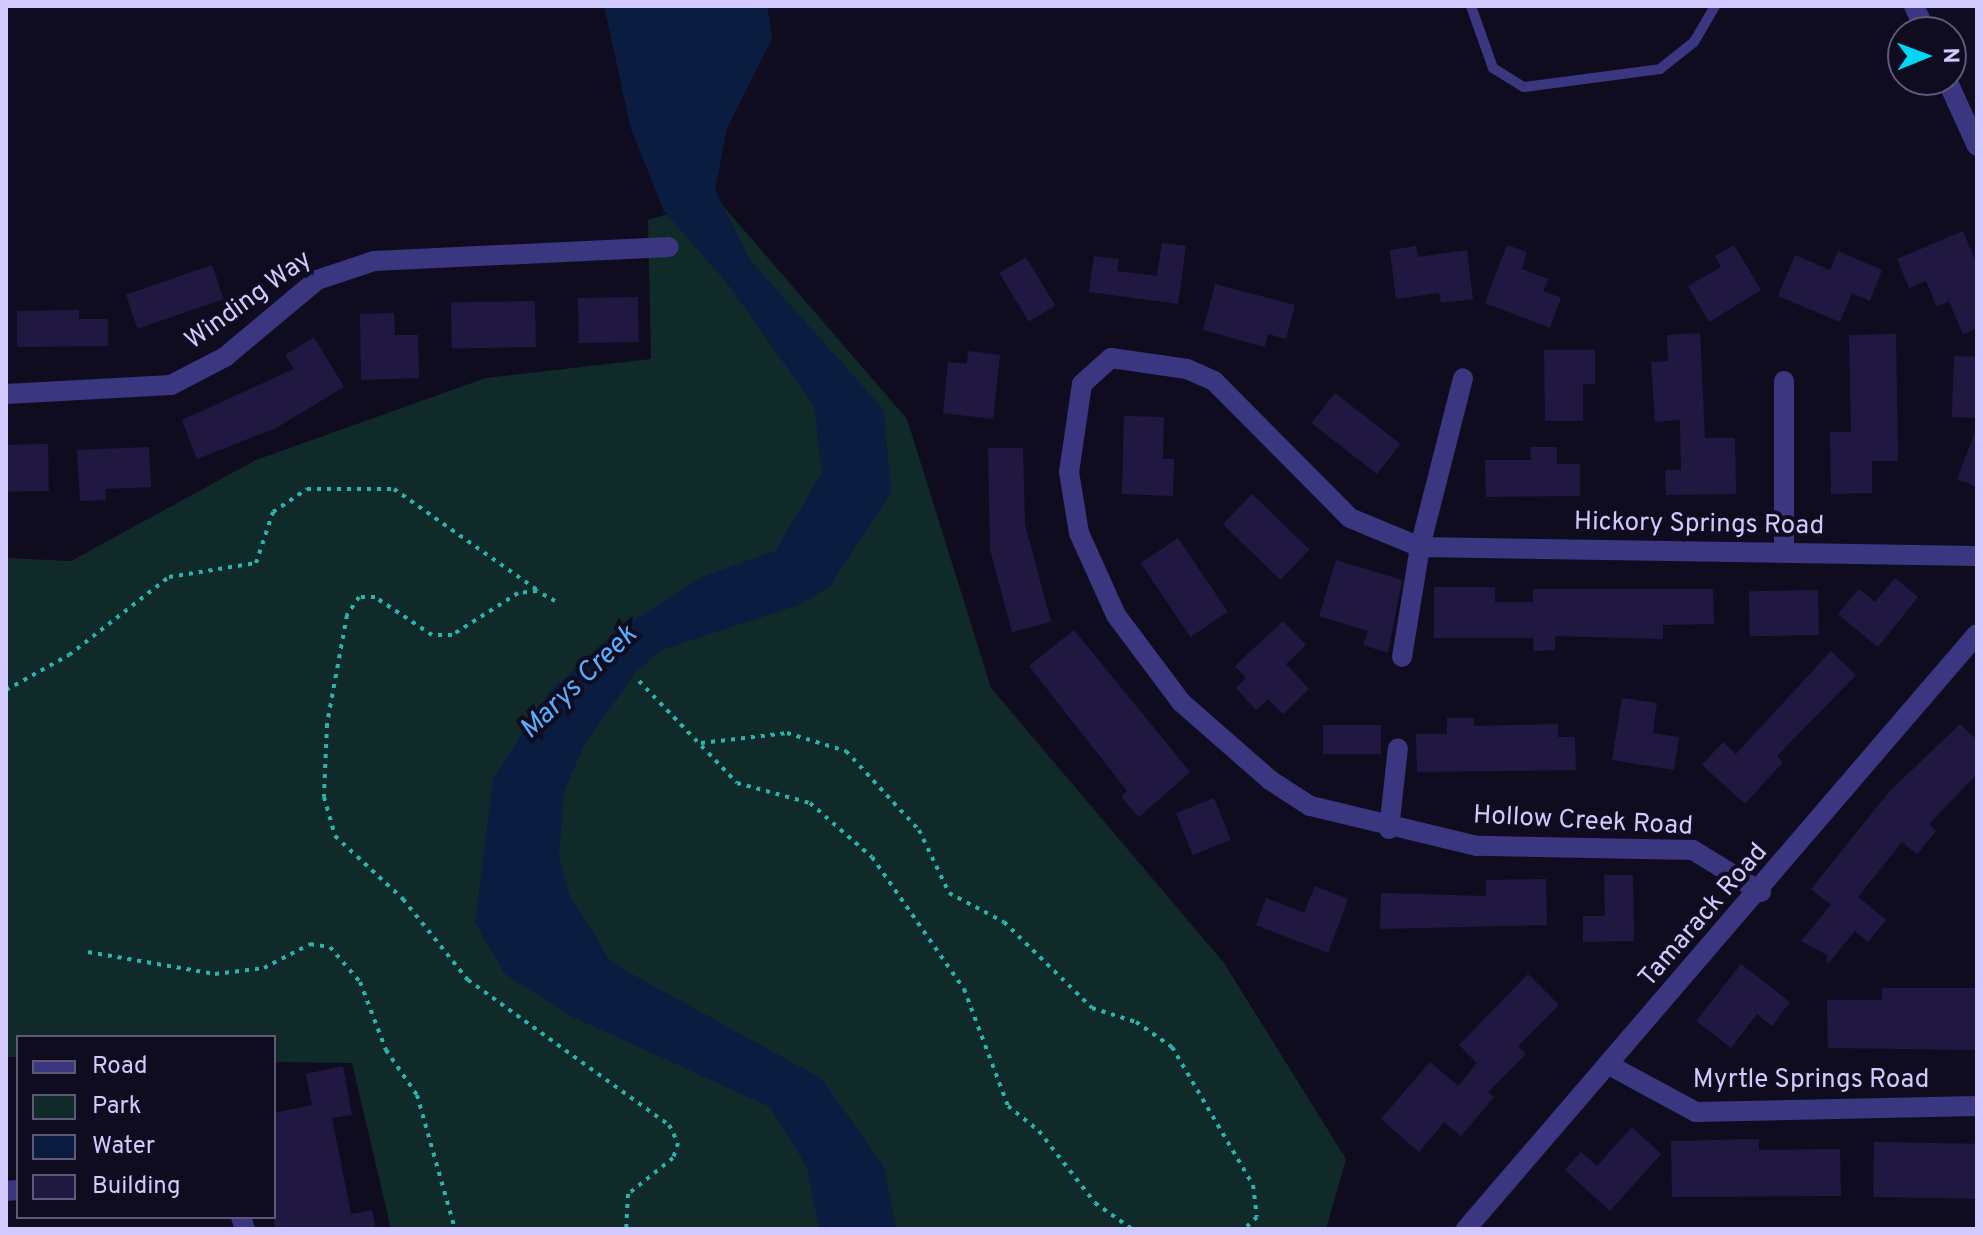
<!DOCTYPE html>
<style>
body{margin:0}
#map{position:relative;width:1983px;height:1235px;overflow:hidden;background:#100c20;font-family:Overpass,sans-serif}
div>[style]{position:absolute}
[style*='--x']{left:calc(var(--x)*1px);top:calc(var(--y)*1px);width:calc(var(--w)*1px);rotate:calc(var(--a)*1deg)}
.green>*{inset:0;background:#0f2a29}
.water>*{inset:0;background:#0a1d41}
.building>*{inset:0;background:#211841;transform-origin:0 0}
.path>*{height:4px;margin-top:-2px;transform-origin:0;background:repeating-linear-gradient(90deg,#2ab3af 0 4px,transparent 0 10px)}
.lane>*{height:10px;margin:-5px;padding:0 5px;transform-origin:5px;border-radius:5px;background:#3a3680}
.street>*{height:20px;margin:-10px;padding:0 10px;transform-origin:10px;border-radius:10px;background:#3a3680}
span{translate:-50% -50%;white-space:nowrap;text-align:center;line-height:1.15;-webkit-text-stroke:8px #100c20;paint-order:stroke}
.street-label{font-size:26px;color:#d2caff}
.water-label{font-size:28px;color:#58adff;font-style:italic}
.frame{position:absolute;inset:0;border:8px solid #d2caff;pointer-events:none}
.legend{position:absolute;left:16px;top:1035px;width:260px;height:184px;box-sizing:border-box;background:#100c20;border:2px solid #5e5879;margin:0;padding:10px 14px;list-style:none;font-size:24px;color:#d2caff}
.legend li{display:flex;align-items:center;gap:16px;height:40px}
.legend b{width:40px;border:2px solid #5e5879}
.north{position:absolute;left:1887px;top:16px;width:80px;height:80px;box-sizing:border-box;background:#100c20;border:2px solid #5e5879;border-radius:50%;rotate:89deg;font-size:22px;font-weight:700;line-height:32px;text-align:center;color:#d2caff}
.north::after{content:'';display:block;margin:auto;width:28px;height:36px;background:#00d6f5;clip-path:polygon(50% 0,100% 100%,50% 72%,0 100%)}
</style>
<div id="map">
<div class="green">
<div style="clip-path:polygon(718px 200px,907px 419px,991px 688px,1224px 963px,1346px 1159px,1326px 1229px,391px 1229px,352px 1063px,274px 1062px,274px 1037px,18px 1037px,18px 1057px,6px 1057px,6px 558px,71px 561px,256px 460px,486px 378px,651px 359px,648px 220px)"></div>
</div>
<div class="water">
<div style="clip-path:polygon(604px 6px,767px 6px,772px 39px,727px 128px,715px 190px,751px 261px,884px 410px,891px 494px,830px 586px,799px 605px,664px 649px,637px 670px,585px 744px,564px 791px,559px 857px,569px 894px,612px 963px,822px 1079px,884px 1167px,896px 1229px,819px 1229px,807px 1167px,770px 1107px,571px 1016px,505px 974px,475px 923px,493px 779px,548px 693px,614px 633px,704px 576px,775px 551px,822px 472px,814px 406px,727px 283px,664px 211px,631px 129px)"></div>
</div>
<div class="building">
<div style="clip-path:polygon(1963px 231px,1977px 265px,1977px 328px,1963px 334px,1949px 301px,1937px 307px,1926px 281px,1909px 288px,1897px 259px)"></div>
<div style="clip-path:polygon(1162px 243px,1186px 246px,1178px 304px,1089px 292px,1094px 256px,1119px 259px,1117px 271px,1157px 276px)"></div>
<div style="clip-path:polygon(1507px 245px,1527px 252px,1522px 269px,1548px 279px,1543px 291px,1561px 298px,1550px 328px,1485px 303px)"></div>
<div style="clip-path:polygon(1734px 245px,1761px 290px,1709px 322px,1688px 286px,1721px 267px,1715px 256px)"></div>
<div style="clip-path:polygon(1416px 246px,1418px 257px,1467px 250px,1473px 299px,1441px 303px,1439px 293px,1396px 299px,1390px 250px)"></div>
<div style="clip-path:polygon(1838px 251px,1882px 270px,1870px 301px,1852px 293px,1840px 322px,1778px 296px,1795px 255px,1830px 270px)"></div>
<div style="left:1026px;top:257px;width:57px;height:31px;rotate:59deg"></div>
<div style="left:212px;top:265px;width:36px;height:91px;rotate:71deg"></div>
<div style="clip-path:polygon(1215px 284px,1295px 305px,1286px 339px,1268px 334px,1265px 347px,1203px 330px)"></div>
<div style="left:638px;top:297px;width:45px;height:60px;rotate:89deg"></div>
<div style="left:535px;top:301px;width:46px;height:84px;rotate:89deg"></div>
<div style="clip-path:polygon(79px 310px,79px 319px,108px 319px,108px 346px,17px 347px,17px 311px)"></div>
<div style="clip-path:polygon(394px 313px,395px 335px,418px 335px,419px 378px,361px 380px,360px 314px)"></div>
<div style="clip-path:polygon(1700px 333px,1705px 438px,1735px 438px,1736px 494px,1666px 495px,1665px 470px,1681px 470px,1680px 420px,1655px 422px,1651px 362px,1668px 361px,1667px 335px)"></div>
<div style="clip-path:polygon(1896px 334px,1898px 461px,1872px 461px,1872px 493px,1831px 494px,1830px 432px,1851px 432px,1849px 335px)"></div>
<div style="clip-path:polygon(314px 337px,344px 387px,276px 428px,197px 459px,182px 420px,294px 369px,285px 355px)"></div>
<div style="clip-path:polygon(1544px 350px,1595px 350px,1595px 384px,1583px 384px,1583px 421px,1545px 421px)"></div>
<div style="clip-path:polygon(968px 351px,1000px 355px,993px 419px,943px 413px,948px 362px,967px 364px)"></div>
<div style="left:1954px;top:356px;width:23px;height:61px;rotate:2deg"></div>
<div style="left:1335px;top:393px;width:83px;height:38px;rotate:38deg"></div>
<div style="clip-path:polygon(1124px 416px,1164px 417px,1163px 459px,1174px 459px,1173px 496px,1122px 494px)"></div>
<div style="clip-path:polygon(1976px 430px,1977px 430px,1977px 487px,1957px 479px)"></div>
<div style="left:48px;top:444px;width:47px;height:42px;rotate:89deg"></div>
<div style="clip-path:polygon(149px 447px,151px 487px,105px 489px,106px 500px,80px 501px,77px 450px)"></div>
<div style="clip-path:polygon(1530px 447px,1557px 447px,1557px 464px,1580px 464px,1580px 496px,1486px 497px,1485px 460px,1531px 460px)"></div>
<div style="clip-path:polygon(988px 448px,1023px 448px,1025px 524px,1051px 622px,1012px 632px,990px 549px)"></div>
<div style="left:1252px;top:494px;width:80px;height:42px;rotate:44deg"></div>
<div style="left:1178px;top:538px;width:89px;height:45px;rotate:56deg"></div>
<div style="clip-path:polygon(1336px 560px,1402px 580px,1388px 653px,1363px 645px,1368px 631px,1319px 616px)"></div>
<div style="clip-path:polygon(1895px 578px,1918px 597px,1878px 647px,1838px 614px,1859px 589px,1875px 602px)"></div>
<div style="clip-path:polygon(1434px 587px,1495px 587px,1495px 602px,1533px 602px,1533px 589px,1713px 589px,1714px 624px,1663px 625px,1663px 639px,1555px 636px,1555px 650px,1534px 651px,1533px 638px,1434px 638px)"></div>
<div style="left:1818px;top:590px;width:45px;height:69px;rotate:89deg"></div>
<div style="clip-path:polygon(1283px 621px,1306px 645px,1286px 664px,1309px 689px,1283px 714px,1268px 699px,1256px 710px,1236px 688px,1246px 678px,1235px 666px)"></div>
<div style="clip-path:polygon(1074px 630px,1190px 772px,1139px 817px,1121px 797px,1127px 791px,1029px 666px)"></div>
<div style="clip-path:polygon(1831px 651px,1856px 675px,1777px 756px,1783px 762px,1745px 804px,1702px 765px,1723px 742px,1736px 754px)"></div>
<div style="clip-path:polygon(1622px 698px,1657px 703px,1653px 733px,1679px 737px,1674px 770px,1612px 760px)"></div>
<div style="clip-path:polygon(1447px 718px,1474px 718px,1474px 726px,1558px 724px,1558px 737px,1575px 737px,1576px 770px,1417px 772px,1416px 734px,1447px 734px)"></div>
<div style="clip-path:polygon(1960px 724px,1977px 740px,1977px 774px,1929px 824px,1936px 831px,1917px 854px,1902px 842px,1858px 897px,1886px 920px,1868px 942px,1855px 931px,1827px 965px,1827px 955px,1801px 941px,1831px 905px,1811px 889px,1889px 792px)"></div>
<div style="left:1381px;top:725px;width:29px;height:58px;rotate:90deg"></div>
<div style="left:1214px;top:798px;width:45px;height:41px;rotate:68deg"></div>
<div style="clip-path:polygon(1604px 875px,1633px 875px,1634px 941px,1583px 942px,1583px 916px,1605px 916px)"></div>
<div style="clip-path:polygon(1546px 879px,1547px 925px,1380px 929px,1381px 893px,1486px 896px,1486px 880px)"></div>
<div style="clip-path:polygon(1315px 886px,1348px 899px,1328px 953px,1256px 925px,1266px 898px,1304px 913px)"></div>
<div style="clip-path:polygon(1741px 964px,1790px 1002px,1772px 1026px,1757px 1014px,1731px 1048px,1696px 1021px)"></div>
<div style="clip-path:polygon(1528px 974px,1559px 1005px,1518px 1046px,1526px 1054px,1488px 1092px,1494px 1097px,1461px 1136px,1444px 1122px,1419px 1152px,1381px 1119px,1430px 1062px,1458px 1086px,1477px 1063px,1459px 1045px)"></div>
<div style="clip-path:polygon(1882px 988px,1977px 988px,1977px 1050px,1828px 1048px,1827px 1000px,1882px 1000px)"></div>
<div style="clip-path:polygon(343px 1066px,352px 1115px,332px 1118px,351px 1214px,372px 1210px,376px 1229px,274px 1229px,274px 1113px,312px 1105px,306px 1074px)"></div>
<div style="clip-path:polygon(1632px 1127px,1661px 1154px,1610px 1211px,1565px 1170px,1581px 1152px,1597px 1166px)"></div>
<div style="clip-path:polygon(1759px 1139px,1759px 1150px,1840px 1149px,1841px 1196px,1672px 1197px,1671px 1141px)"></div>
<div style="left:1874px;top:1142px;width:103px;height:55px;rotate:1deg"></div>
</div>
<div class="path">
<div style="--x:555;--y:601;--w:21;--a:-151"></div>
<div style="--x:537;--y:591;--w:19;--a:174"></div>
<div style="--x:518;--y:593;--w:78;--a:147.5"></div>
<div style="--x:452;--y:635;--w:20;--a:180"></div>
<div style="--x:432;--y:635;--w:69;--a:-146.3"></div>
<div style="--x:375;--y:597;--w:16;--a:180"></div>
<div style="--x:359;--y:597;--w:22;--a:124"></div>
<div style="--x:347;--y:615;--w:111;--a:100.4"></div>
<div style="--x:327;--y:724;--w:73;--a:92.4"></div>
<div style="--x:324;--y:797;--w:41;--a:74.2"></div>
<div style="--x:335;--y:836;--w:93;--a:42.8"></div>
<div style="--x:403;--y:899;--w:104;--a:51.3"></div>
<div style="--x:468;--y:980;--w:248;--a:35.8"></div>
<div style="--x:669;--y:1125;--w:20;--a:63"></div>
<div style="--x:678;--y:1143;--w:16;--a:108"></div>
<div style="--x:673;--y:1158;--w:58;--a:141.3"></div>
<div style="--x:628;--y:1194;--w:35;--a:93"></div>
<div style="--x:639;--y:681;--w:141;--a:46.1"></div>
<div style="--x:737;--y:783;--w:76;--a:15.3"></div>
<div style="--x:810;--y:803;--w:82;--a:41.1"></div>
<div style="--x:872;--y:857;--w:161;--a:55.1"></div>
<div style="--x:964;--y:989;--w:125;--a:69.4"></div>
<div style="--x:1008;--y:1106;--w:40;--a:39"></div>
<div style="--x:1039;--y:1131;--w:91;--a:52.1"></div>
<div style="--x:1095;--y:1203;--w:45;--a:35.1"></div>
<div style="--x:6;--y:690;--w:72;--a:-29.1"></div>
<div style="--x:69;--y:655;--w:127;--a:-38"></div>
<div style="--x:169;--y:577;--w:88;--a:-9.1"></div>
<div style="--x:256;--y:563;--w:54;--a:-71.6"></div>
<div style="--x:273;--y:512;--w:41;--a:-34.1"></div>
<div style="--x:307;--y:489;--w:87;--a:0"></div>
<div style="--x:394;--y:489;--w:175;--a:35.2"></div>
<div style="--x:701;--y:743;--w:87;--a:-6.6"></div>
<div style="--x:787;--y:733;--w:62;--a:17"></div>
<div style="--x:846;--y:751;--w:108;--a:47.3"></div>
<div style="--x:919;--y:830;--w:70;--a:64.5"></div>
<div style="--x:949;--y:893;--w:62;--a:27.8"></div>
<div style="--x:1004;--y:922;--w:123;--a:44.3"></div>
<div style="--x:1092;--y:1008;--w:46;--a:17.7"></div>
<div style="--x:1136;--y:1022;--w:44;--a:34.8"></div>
<div style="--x:1172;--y:1047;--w:160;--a:59.6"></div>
<div style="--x:1253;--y:1185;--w:32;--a:83"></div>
<div style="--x:1257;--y:1217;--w:18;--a:137"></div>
<div style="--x:88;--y:952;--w:129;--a:9.8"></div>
<div style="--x:215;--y:974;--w:49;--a:-7"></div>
<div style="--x:264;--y:968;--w:52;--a:-27.6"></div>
<div style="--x:310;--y:944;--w:20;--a:9"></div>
<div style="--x:330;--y:947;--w:46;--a:49.4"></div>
<div style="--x:360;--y:982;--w:73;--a:69.1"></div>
<div style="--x:386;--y:1050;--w:55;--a:55.4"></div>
<div style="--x:417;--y:1095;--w:139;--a:74.2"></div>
</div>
<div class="lane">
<div style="--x:1471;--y:6;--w:66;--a:70.5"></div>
<div style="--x:1493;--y:68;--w:36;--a:32"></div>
<div style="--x:1524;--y:87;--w:137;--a:-7.5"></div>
<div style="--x:1660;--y:69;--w:43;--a:-38.5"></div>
<div style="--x:1694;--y:42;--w:42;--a:-59.7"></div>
</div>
<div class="street">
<div style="--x:1914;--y:6;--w:29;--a:65"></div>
<div style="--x:1947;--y:80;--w:72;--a:65.6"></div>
<div style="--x:6;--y:394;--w:165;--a:-3.1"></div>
<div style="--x:171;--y:385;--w:61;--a:-27.4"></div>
<div style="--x:225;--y:357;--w:120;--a:-39.9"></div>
<div style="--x:317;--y:280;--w:60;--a:-18.4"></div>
<div style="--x:374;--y:261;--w:295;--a:-2.7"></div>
<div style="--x:1784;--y:552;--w:171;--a:-90"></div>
<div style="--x:1402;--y:657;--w:111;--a:-80.7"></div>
<div style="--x:1420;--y:547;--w:174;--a:-75.7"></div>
<div style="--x:1389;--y:829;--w:81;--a:-83.7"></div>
<div style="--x:1761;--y:892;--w:80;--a:-148.3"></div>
<div style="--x:1693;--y:850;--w:216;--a:-178.9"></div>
<div style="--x:1477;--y:846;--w:172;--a:-166.5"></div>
<div style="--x:1310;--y:806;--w:48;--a:-147"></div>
<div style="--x:1270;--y:780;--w:118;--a:-138.8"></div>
<div style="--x:1181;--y:702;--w:109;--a:-126.8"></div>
<div style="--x:1116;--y:615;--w:90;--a:-114.3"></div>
<div style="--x:1079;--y:533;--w:62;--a:-99.3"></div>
<div style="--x:1069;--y:472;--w:89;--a:-81.6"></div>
<div style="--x:1082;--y:384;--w:39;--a:-42"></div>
<div style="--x:1111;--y:358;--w:77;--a:8.2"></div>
<div style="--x:1187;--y:369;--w:30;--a:24"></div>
<div style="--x:1214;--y:381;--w:193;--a:45.2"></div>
<div style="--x:1350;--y:518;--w:76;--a:22.5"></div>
<div style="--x:1420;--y:547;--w:557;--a:0.93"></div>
<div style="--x:1609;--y:1065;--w:99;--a:28.4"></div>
<div style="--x:1696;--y:1112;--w:281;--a:-1.2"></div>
<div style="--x:6;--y:1191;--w:12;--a:-5"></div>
<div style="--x:241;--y:1217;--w:13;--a:72"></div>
<div style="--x:1466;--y:1229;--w:784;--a:-49.34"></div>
</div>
<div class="street-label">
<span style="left:249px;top:301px;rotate:-36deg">Winding Way</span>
<span style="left:1699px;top:525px;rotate:1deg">Hickory Springs Road</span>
<span style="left:1583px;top:822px;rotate:3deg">Hollow Creek Road</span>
<span style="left:1704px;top:916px;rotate:-49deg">Tamarack Road</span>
<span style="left:1811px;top:1081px">Myrtle Springs Road</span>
</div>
<div class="water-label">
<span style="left:579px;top:683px;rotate:-44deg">Marys Creek</span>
</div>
<div class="frame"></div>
<ul class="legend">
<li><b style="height:10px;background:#3a3680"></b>Road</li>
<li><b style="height:22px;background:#0f2a29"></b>Park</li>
<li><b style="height:22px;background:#0a1d41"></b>Water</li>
<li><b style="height:22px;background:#211841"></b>Building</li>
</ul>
<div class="north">N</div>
</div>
